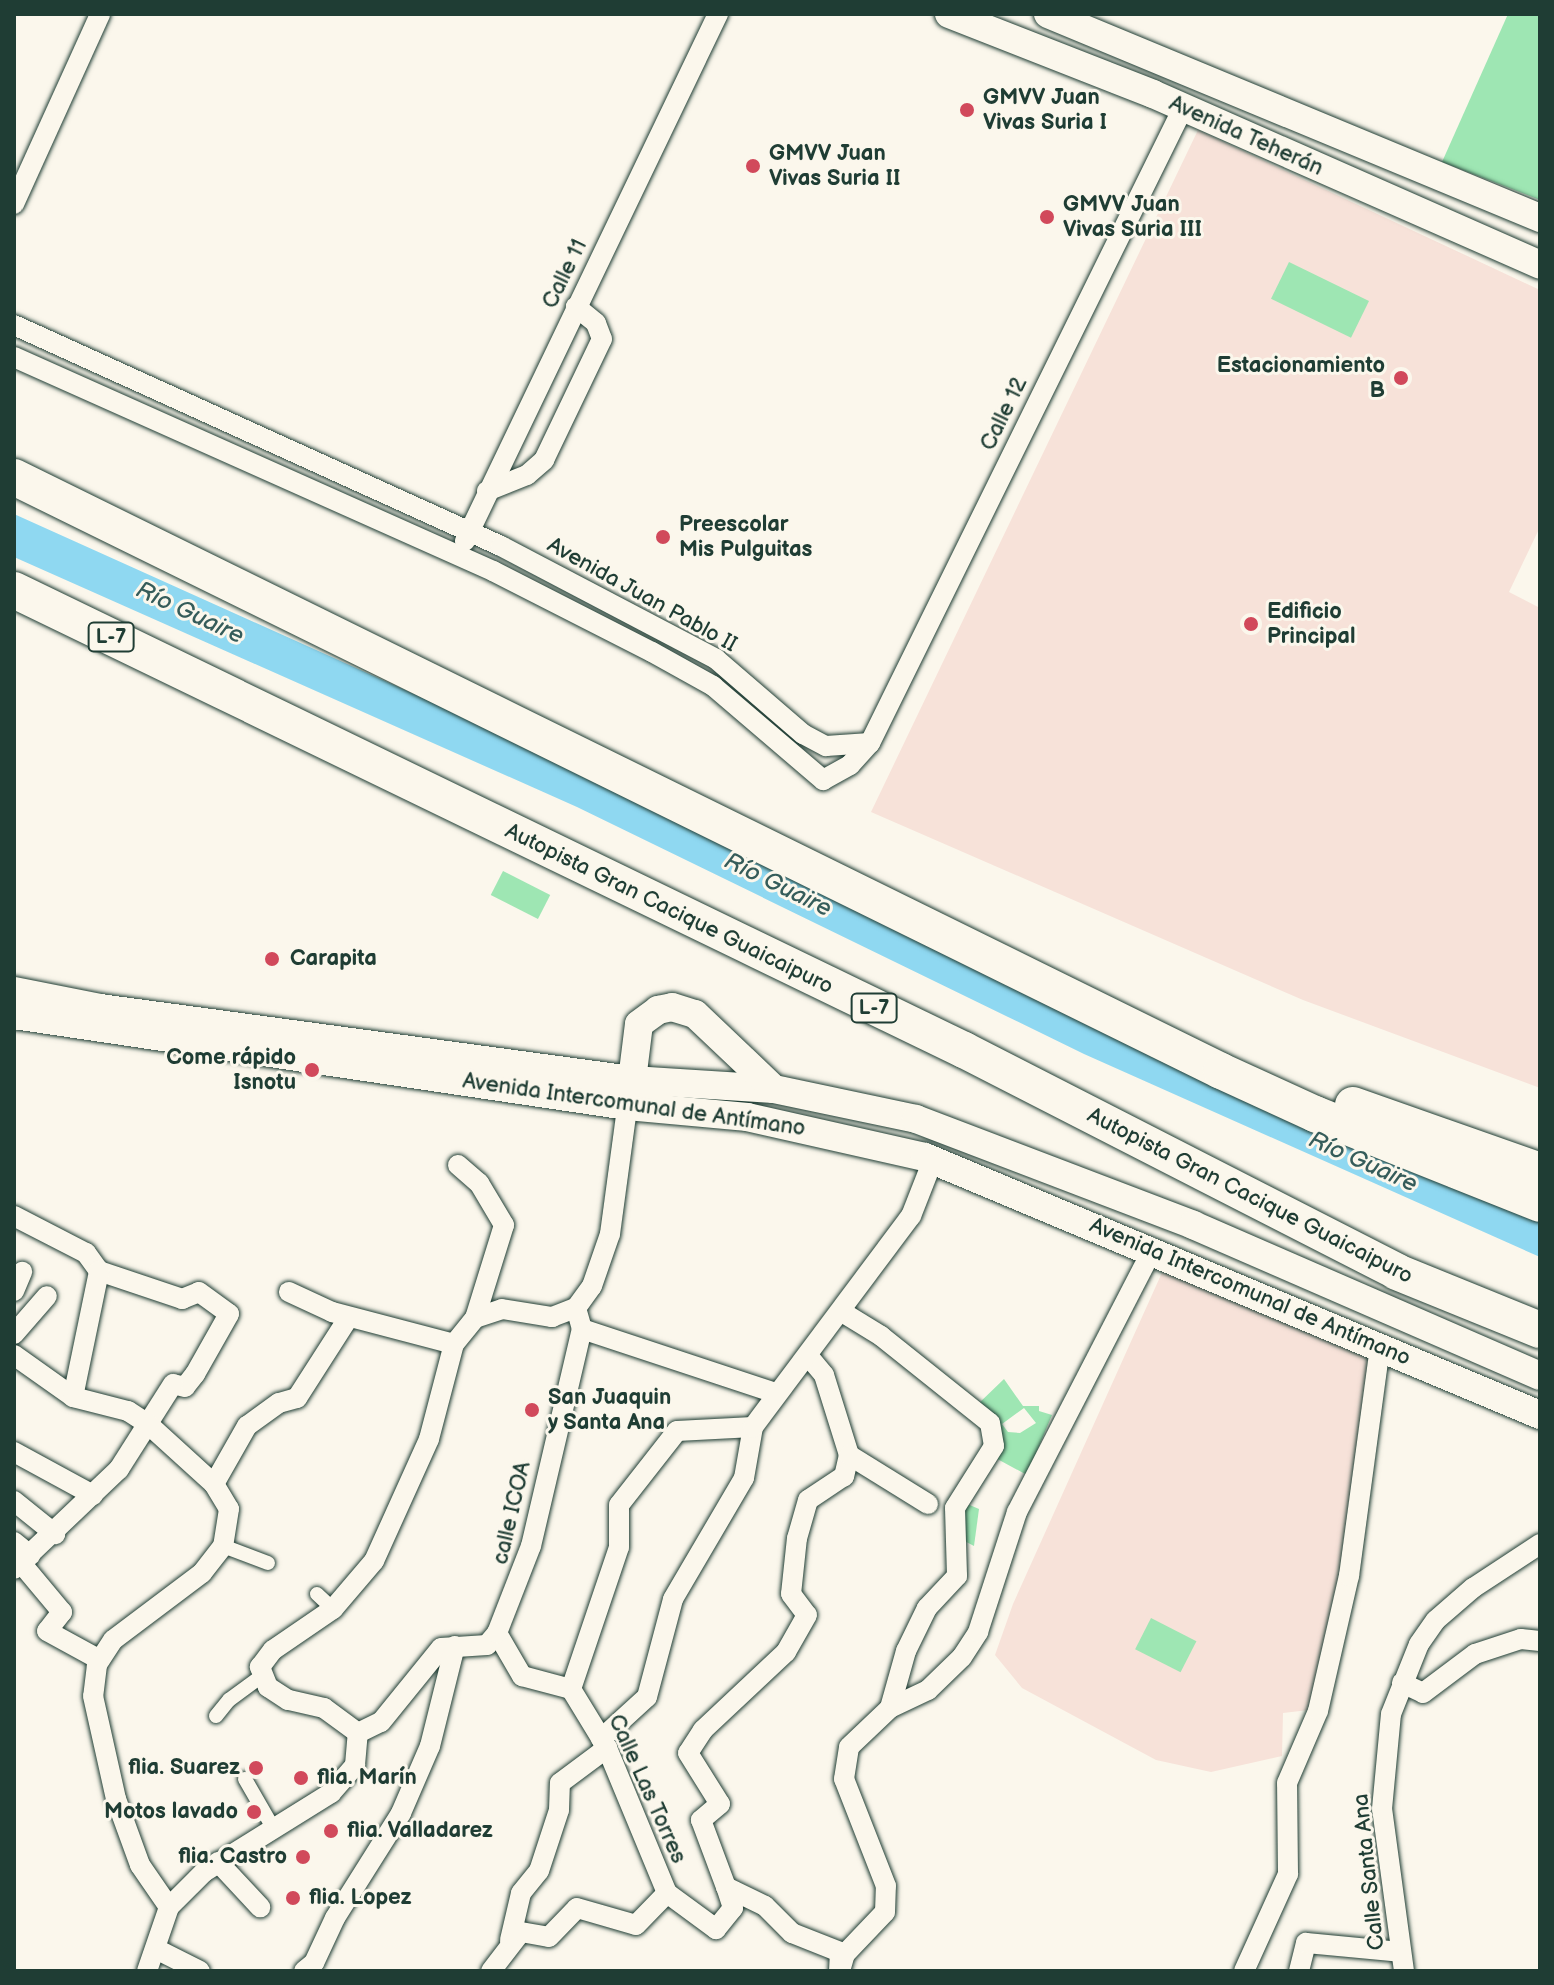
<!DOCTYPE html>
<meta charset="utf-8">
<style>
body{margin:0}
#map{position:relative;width:1554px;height:1985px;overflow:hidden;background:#fbf7ec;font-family:"Balsamiq Sans",sans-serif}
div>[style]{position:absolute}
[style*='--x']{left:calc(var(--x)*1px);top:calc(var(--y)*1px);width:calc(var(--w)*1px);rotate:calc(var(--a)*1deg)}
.built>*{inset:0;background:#f7e2d9}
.green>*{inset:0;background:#9ee6b3;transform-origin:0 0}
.water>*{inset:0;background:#8fd8f1}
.roads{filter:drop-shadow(0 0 2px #1f3d34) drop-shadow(0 0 2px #1f3d34)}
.pedestrian>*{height:14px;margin:-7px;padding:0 7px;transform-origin:7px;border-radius:7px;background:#fbf7ec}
.minor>*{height:20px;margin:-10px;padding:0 10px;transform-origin:10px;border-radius:10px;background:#fbf7ec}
.secondary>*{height:28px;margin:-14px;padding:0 14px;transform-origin:14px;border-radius:14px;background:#fbf7ec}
.motorway>*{height:36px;margin:-18px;padding:0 18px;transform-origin:18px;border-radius:18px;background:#fbf7ec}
.dots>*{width:22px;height:22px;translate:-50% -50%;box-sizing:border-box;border:4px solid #fbf7ec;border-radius:50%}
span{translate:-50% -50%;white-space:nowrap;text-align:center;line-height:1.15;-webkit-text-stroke:6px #fbf7ec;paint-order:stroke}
.shield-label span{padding:2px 6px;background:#fbf7ec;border:2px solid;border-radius:6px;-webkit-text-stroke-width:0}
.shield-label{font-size:20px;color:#1f3d34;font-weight:700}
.poi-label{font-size:22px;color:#1f3d34;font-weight:700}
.left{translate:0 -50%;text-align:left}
.right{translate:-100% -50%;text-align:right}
.street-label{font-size:22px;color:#1f3d34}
.water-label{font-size:24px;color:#355c5a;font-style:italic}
.frame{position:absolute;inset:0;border:16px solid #1f3d34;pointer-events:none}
</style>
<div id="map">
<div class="built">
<div style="clip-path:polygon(1198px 130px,1540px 290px,1540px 527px,1509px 592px,1540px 608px,1540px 1088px,1303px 1000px,871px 812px)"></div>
<div style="clip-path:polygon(1169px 1257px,1380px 1346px,1326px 1708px,1283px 1713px,1282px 1756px,1211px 1772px,1156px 1760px,1022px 1688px,995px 1655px,1013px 1604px)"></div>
</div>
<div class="green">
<div style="clip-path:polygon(1508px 14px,1540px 14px,1540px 200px,1442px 162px)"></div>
<div style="left:1289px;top:262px;width:89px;height:41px;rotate:26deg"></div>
<div style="left:503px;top:871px;width:53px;height:27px;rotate:27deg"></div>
<div style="clip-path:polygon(evenodd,1004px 1379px,1023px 1406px,1039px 1406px,1039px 1411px,1052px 1415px,1027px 1475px,990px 1455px,977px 1405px,1004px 1379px,1024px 1408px,1036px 1423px,1020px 1433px,1008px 1432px,1002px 1424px,1024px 1408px)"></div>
<div style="clip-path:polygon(958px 1500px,979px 1509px,974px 1546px,953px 1535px)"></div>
<div style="left:1151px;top:1618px;width:51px;height:35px;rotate:27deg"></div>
</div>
<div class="water">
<div style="clip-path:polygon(14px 514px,605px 780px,1414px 1170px,1540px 1222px,1540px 1257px,1084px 1054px,577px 807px,14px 557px)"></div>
</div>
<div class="roads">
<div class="pedestrian">
<div style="--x:223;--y:1546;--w:48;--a:20.7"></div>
<div style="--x:317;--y:1594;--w:22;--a:43"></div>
<div style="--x:216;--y:1716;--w:21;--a:-51"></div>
<div style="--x:229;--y:1700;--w:42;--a:-36.3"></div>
<div style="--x:245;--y:1779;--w:54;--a:60.1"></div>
</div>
<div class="minor">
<div style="--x:14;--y:204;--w:209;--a:-65.6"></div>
<div style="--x:14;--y:325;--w:535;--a:24.41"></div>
<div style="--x:501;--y:546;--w:243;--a:27.7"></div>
<div style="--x:716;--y:659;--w:115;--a:40.8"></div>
<div style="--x:803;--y:734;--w:26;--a:28"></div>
<div style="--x:826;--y:746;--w:44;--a:-3.9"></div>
<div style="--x:14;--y:357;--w:525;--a:24.07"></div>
<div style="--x:493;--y:571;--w:178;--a:27"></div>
<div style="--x:652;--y:652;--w:70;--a:29.1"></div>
<div style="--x:713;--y:686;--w:145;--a:40.5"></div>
<div style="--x:823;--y:780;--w:31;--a:-29"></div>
<div style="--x:850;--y:765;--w:30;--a:-48"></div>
<div style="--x:870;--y:743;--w:708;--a:-63.76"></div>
<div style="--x:487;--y:491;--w:43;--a:-21.8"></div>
<div style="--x:527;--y:475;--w:23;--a:-41"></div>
<div style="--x:544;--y:460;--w:134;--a:-64.4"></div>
<div style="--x:602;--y:339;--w:17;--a:-111"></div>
<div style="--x:596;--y:323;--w:26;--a:-141"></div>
<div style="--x:465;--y:541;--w:585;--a:-64.36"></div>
<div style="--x:458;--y:1165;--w:28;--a:41"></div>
<div style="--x:479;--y:1183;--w:49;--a:59.2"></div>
<div style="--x:504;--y:1225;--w:97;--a:107.3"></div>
<div style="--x:14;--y:1216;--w:81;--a:27.2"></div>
<div style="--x:86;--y:1253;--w:22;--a:54"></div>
<div style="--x:99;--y:1271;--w:88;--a:18.6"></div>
<div style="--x:182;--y:1299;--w:18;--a:-22"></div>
<div style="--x:199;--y:1292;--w:37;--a:36"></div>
<div style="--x:229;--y:1314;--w:69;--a:119.5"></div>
<div style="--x:195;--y:1374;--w:16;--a:128"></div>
<div style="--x:185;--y:1387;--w:12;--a:-166"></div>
<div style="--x:173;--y:1384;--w:101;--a:122.4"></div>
<div style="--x:119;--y:1469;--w:145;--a:136.4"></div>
<div style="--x:14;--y:1291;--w:21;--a:-67"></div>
<div style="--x:289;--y:1292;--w:47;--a:24.9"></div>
<div style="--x:332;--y:1312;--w:126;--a:14.7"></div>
<div style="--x:842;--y:1312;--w:46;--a:31.6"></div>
<div style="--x:881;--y:1336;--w:139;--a:38.6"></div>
<div style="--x:990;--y:1423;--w:23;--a:80"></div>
<div style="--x:994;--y:1446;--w:73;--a:122.2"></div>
<div style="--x:955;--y:1508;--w:68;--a:88.3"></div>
<div style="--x:957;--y:1576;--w:44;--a:133.2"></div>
<div style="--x:927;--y:1608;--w:48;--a:116"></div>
<div style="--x:906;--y:1651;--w:59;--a:105.7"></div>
<div style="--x:582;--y:1329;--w:203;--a:18.3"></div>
<div style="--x:14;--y:1334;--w:50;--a:-49"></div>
<div style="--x:14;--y:1355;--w:72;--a:35.4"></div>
<div style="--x:73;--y:1397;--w:57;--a:14.3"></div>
<div style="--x:128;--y:1411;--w:24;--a:33"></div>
<div style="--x:148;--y:1424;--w:89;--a:42.3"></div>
<div style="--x:214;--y:1484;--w:29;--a:59"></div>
<div style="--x:229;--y:1509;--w:37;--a:99"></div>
<div style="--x:223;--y:1546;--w:34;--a:128"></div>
<div style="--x:202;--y:1573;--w:111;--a:143"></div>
<div style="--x:113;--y:1640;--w:30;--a:123"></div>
<div style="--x:97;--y:1665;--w:31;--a:97"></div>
<div style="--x:93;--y:1696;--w:106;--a:77.4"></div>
<div style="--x:116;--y:1799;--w:70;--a:70"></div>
<div style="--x:140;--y:1865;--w:51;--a:55.4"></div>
<div style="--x:809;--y:1357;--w:23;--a:50"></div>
<div style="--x:824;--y:1375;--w:84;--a:72.6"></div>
<div style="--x:849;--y:1455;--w:22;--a:103"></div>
<div style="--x:844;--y:1476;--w:43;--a:146.3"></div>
<div style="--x:808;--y:1500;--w:40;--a:106"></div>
<div style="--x:797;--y:1538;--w:56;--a:96.1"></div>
<div style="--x:791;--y:1594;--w:26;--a:53"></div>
<div style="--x:807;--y:1615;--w:43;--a:119.6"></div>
<div style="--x:786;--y:1652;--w:114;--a:136.8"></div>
<div style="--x:703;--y:1730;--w:27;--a:123"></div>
<div style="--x:688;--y:1753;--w:60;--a:57.9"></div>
<div style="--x:720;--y:1804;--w:25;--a:140"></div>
<div style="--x:701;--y:1820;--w:72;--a:69.5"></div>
<div style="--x:726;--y:1887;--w:43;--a:26"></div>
<div style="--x:765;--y:1906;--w:38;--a:45"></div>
<div style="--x:792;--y:1933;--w:52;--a:21.6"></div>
<div style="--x:840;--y:1952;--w:19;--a:93"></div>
<div style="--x:73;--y:1397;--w:129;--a:-78.3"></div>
<div style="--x:14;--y:1452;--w:90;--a:28.6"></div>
<div style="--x:849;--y:1455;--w:93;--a:31.8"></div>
<div style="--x:214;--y:1484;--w:67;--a:-60.4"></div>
<div style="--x:247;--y:1426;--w:39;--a:-36"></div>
<div style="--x:279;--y:1403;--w:19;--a:-16"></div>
<div style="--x:297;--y:1398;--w:96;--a:-57.3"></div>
<div style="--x:14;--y:1501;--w:53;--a:38.8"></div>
<div style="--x:14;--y:1542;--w:21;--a:39"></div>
<div style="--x:21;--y:1563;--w:64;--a:50.1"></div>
<div style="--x:62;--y:1612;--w:24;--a:128"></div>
<div style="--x:47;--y:1631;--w:60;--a:28.7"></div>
<div style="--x:497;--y:1633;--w:50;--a:59.8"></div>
<div style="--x:522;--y:1676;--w:51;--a:14.9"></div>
<div style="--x:1402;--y:1683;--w:23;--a:25"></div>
<div style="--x:1423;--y:1693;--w:65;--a:-36.9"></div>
<div style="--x:1475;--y:1654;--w:48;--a:-18.1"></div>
<div style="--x:1521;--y:1639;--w:19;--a:6"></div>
<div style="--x:358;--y:1733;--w:25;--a:-26"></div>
<div style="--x:381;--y:1722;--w:95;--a:-51"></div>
<div style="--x:441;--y:1648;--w:46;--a:-3.7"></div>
<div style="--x:487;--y:1645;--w:16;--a:-50"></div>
<div style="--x:497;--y:1633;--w:93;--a:-68.7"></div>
<div style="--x:531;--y:1546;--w:223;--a:-76.8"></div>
<div style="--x:582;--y:1329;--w:22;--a:-106"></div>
<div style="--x:601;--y:1739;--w:62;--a:-42.4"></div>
<div style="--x:647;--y:1697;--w:101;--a:-75.1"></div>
<div style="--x:673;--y:1599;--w:140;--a:-59.6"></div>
<div style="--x:744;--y:1478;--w:52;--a:-80"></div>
<div style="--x:218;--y:1862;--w:62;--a:47"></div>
<div style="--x:667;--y:1893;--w:61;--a:36.3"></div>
<div style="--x:716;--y:1929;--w:27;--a:-51"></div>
<div style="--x:733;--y:1908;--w:22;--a:-108"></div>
<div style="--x:510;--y:1940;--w:48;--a:-76.8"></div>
<div style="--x:521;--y:1893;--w:28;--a:-51"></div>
<div style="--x:539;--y:1871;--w:64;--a:-71.8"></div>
<div style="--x:559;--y:1810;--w:27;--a:-88"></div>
<div style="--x:560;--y:1783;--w:59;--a:-36.7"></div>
<div style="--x:156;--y:1949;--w:49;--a:26.6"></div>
<div style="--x:147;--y:1971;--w:68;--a:-71"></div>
<div style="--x:169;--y:1907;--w:49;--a:-45"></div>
<div style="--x:204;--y:1872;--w:150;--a:-31.9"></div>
<div style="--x:331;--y:1793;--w:37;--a:-49"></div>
<div style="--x:355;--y:1765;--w:32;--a:-85"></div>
<div style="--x:358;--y:1733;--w:42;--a:-143.7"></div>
<div style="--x:324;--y:1708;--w:37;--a:-167"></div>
<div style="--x:288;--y:1700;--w:24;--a:-147"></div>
<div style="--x:268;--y:1687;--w:22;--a:-112"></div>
<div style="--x:260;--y:1667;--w:21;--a:-53"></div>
<div style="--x:273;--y:1650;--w:73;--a:-34.3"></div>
<div style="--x:333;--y:1609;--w:63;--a:-49.5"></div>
<div style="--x:374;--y:1561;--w:134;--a:-65.7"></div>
<div style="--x:429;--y:1439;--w:98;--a:-75.3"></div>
<div style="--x:454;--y:1344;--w:33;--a:-51"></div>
<div style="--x:475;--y:1318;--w:28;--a:-18"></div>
<div style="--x:502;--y:1309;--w:51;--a:9.1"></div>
<div style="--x:552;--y:1317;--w:26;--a:-21"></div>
<div style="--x:576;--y:1308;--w:27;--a:-54"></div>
<div style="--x:592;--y:1286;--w:55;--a:-70.9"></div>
<div style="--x:610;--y:1234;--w:141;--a:-82.3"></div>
<div style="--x:304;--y:1971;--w:13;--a:-39"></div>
<div style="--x:314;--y:1963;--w:50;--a:-65"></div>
<div style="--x:335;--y:1918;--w:124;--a:-57.8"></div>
<div style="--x:401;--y:1813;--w:73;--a:-66.6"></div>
<div style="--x:430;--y:1746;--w:103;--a:-76"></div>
<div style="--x:491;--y:1971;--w:49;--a:-52.4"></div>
<div style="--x:521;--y:1932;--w:28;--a:10"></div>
<div style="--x:549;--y:1937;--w:40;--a:-46"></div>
<div style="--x:577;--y:1908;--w:61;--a:16.1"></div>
<div style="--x:636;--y:1925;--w:45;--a:-45.9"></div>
<div style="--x:667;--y:1893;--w:157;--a:-112.5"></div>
<div style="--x:607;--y:1748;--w:69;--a:-121.4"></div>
<div style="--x:571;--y:1689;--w:150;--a:-71.3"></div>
<div style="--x:619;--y:1547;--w:42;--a:-90"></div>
<div style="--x:619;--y:1505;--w:94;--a:-51.9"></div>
<div style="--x:677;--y:1431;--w:76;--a:-3"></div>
<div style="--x:753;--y:1427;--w:264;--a:-53.2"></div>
<div style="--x:911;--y:1216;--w:60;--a:-68.6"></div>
<div style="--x:840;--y:1971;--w:18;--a:-74"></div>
<div style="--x:845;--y:1954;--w:58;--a:-46.4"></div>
<div style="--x:885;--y:1912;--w:26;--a:-88"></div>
<div style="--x:886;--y:1886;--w:115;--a:-111.4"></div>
<div style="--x:844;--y:1779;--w:32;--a:-81"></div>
<div style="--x:849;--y:1747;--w:57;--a:-43.6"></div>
<div style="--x:890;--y:1708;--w:42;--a:-25.3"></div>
<div style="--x:928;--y:1690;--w:47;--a:-44.1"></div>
<div style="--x:962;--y:1657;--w:30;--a:-57"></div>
<div style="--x:978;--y:1632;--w:126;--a:-72"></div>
<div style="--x:1017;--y:1512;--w:295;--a:-62.7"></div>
<div style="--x:1244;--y:1971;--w:107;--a:-65.6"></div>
<div style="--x:1288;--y:1874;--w:91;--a:-90.6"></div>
<div style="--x:1287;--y:1783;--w:78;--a:-66.7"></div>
<div style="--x:1318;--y:1711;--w:139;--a:-77.1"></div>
<div style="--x:1349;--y:1576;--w:232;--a:-82.3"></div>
<div style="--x:1299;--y:1971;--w:29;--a:-76"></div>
<div style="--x:1306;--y:1943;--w:95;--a:5.4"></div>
<div style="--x:1404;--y:1971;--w:163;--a:-97.7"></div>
<div style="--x:1382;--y:1809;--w:95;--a:-84.6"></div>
<div style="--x:1391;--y:1714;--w:75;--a:-68.2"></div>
<div style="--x:1419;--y:1644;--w:29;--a:-55"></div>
<div style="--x:1436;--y:1620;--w:49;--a:-40.9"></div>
<div style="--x:1473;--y:1588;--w:80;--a:-33.3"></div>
</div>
<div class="secondary">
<div style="--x:949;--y:14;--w:219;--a:21.4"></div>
<div style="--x:1153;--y:94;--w:423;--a:23.8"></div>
<div style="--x:1048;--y:14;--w:533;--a:22.52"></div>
<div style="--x:14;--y:991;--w:88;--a:11.2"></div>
<div style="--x:100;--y:1008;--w:537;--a:7.71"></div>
<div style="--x:632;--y:1080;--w:142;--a:3.6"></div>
<div style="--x:774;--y:1089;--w:145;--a:11.9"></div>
<div style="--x:916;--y:1119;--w:297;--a:20.9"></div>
<div style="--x:1193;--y:1225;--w:378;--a:23.5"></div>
<div style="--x:14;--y:1015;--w:620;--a:8.44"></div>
<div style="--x:627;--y:1106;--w:121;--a:5.2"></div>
<div style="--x:747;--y:1117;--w:182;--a:12.7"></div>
<div style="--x:925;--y:1157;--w:667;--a:22.76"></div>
<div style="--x:632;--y:1080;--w:56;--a:-82.9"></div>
<div style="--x:639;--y:1024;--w:24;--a:-36"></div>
<div style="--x:658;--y:1010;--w:14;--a:-12"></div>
<div style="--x:672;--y:1007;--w:24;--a:17"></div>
<div style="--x:695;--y:1014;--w:109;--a:43.5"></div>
</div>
<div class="motorway">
<div style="--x:14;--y:477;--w:1345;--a:26.2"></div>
<div style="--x:1221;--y:1071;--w:103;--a:24.6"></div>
<div style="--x:1315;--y:1114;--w:242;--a:21.8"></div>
<div style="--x:14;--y:590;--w:1056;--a:25.84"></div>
<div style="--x:964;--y:1050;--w:487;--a:27.1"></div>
<div style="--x:1397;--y:1272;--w:154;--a:22.1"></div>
<div style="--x:1353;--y:1105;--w:198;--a:19.4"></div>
</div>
</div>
<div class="dots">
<div style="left:967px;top:110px;background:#d1495b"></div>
<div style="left:753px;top:166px;background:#d1495b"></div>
<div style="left:1047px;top:217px;background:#d1495b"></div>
<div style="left:1401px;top:378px;background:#d1495b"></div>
<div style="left:663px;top:537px;background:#d1495b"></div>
<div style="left:1251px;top:624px;background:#d1495b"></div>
<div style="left:272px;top:959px;background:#d1495b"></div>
<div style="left:312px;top:1070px;background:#d1495b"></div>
<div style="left:532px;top:1410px;background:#d1495b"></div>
<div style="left:256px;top:1768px;background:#d1495b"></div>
<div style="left:301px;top:1778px;background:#d1495b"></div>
<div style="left:254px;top:1812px;background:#d1495b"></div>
<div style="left:331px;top:1831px;background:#d1495b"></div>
<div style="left:303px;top:1857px;background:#d1495b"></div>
<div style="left:293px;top:1898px;background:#d1495b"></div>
</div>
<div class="shield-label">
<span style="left:111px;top:637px">L-7</span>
<span style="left:874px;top:1008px">L-7</span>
</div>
<div class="poi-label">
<span class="left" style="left:983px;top:110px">GMVV Juan<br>Vivas Suria I</span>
<span class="left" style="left:769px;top:166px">GMVV Juan<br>Vivas Suria II</span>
<span class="left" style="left:1063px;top:217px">GMVV Juan<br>Vivas Suria III</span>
<span class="right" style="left:1385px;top:378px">Estacionamiento<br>B</span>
<span class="left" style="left:679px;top:537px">Preescolar<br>Mis Pulguitas</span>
<span class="left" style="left:1267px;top:624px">Edificio<br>Principal</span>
<span class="left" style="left:290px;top:959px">Carapita</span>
<span class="right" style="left:296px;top:1070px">Come rápido<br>Isnotu</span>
<span class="left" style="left:548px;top:1410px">San Juaquin<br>y Santa Ana</span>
<span class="right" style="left:240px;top:1768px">flia. Suarez</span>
<span class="left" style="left:317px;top:1778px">flia. Marín</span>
<span class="right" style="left:238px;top:1812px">Motos lavado</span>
<span class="left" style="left:347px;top:1831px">flia. Valladarez</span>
<span class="right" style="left:287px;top:1857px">flia. Castro</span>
<span class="left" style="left:309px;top:1898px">flia. Lopez</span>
</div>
<div class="street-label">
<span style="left:1246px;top:136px;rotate:24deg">Avenida Teherán</span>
<span style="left:565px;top:274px;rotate:-64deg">Calle 11</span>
<span style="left:1004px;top:414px;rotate:-64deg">Calle 12</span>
<span style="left:642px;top:595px;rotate:29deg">Avenida Juan Pablo II</span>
<span style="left:669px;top:909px;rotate:26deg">Autopista Gran Cacique Guaicaipuro</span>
<span style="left:634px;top:1105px;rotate:8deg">Avenida Intercomunal de Antímano</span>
<span style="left:1250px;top:1196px;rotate:27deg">Autopista Gran Cacique Guaicaipuro</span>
<span style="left:1250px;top:1292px;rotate:23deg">Avenida Intercomunal de Antímano</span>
<span style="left:512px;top:1513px;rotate:-77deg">calle ICOA</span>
<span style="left:647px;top:1789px;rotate:66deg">Calle Las Torres</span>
<span style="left:1369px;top:1872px;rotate:-96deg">Calle Santa Ana</span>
</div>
<div class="water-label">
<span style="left:190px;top:613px;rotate:25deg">Río Guaire</span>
<span style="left:778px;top:885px;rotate:26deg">Río Guaire</span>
<span style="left:1363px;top:1162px;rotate:24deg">Río Guaire</span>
</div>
<div class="frame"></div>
</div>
